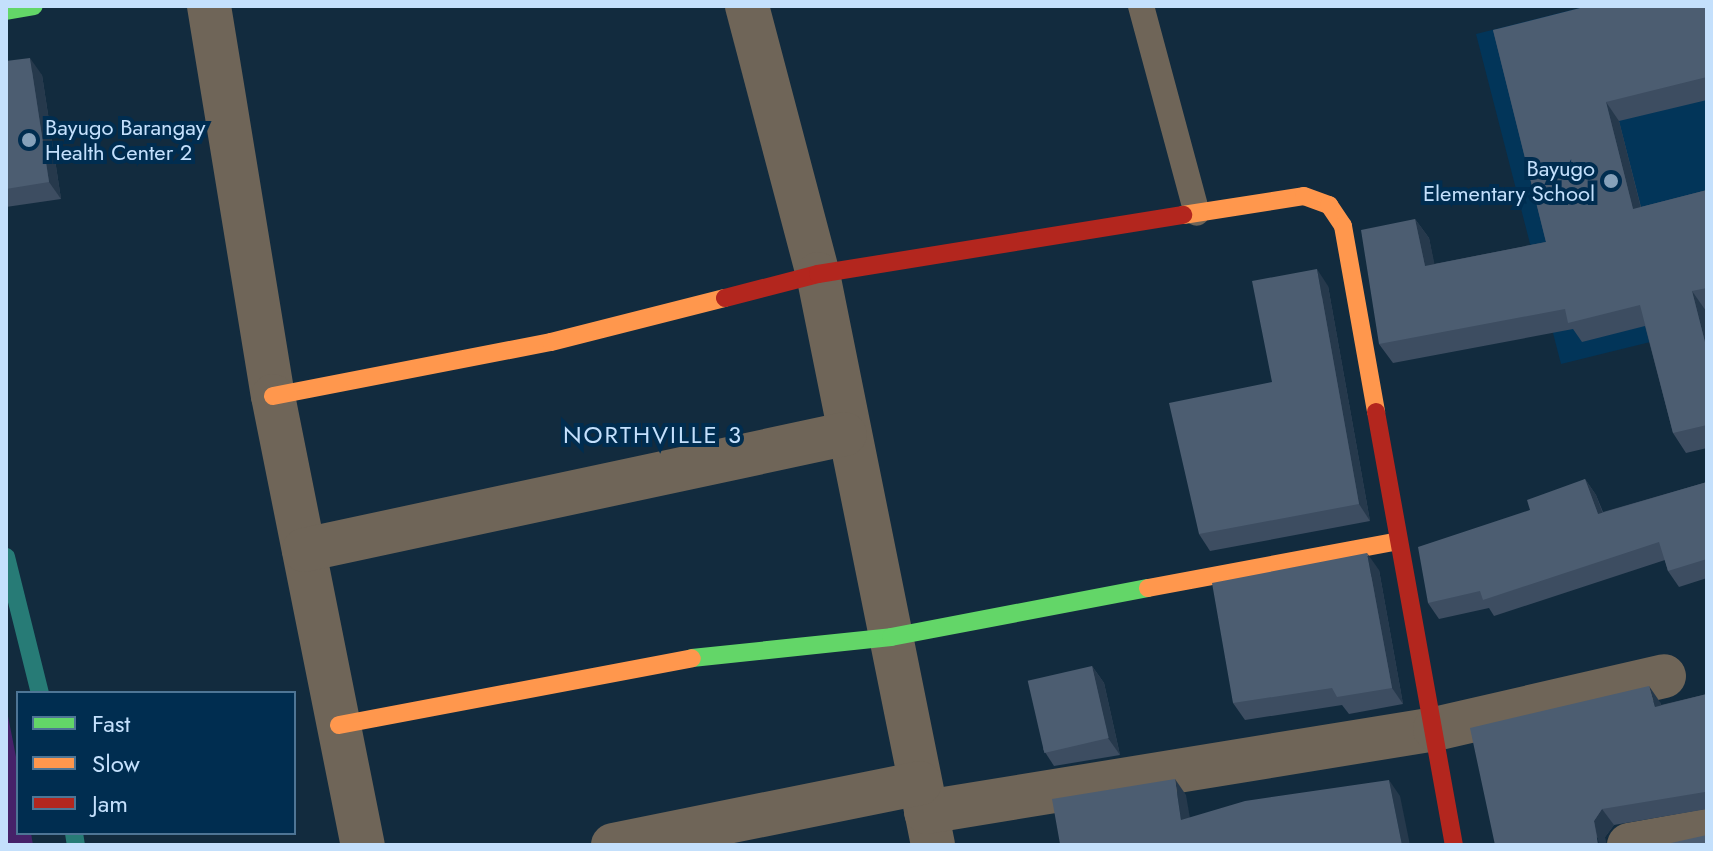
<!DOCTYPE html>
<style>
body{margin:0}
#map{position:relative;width:1713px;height:851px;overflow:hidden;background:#122b3e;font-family:Jost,sans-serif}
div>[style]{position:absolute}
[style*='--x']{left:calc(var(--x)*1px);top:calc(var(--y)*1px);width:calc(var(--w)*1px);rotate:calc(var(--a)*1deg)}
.built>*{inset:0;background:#023559}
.green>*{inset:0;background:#462269}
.stream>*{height:18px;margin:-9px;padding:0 9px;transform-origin:9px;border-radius:9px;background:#277b76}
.lane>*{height:26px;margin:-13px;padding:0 13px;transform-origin:13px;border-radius:13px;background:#6f6558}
.street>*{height:44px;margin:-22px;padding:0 22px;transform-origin:22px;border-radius:22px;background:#6f6558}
.fast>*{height:18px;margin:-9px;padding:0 9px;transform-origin:9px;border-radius:9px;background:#63d668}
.slow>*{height:18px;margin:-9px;padding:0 9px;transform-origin:9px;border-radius:9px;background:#ff974d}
.jam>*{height:18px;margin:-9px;padding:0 9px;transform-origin:9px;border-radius:9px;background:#b3261e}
.wall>*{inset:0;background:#3d4d61}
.shaded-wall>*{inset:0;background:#26394c}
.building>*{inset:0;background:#4c5d71;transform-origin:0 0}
.dots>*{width:22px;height:22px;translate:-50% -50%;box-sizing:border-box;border:4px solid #002d50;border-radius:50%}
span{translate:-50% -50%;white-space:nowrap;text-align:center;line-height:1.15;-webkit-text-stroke:8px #002d50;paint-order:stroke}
.poi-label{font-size:22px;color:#c4e0fc}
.left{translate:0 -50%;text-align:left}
.right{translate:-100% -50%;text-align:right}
.neighbourhood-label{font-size:24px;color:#c4e0fc;letter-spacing:2px}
.frame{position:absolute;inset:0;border:8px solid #c4e0fc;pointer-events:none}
.legend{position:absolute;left:16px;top:691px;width:280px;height:144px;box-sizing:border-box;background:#002d50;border:2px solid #4e7595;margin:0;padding:10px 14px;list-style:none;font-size:24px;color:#c4e0fc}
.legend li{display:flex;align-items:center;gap:16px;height:40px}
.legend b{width:40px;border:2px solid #4e7595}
</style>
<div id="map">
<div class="built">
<div style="clip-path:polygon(1587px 6px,1707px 6px,1707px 328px,1561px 364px,1476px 34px)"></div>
</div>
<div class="green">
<div style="clip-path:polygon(6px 706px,18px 767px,18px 833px,31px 833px,33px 845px,6px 845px)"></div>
</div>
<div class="stream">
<div style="--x:6;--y:557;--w:140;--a:76"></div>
<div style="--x:74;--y:833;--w:12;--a:81"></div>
</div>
<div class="lane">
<div style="--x:1141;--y:6;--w:214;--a:74.9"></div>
</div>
<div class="street">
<div style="--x:209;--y:6;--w:395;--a:80.7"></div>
<div style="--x:273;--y:396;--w:458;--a:78.7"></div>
<div style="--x:747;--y:6;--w:277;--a:75.2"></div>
<div style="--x:818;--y:274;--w:582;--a:78.61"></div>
<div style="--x:304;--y:550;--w:553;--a:-12.1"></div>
<div style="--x:926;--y:812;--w:516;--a:-9.26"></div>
<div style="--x:1435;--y:729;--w:235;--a:-13"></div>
<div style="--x:613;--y:845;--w:313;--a:-11.4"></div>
<div style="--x:1629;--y:845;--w:79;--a:-10.2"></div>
</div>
<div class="fast">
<div style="--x:6;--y:11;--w:28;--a:-10"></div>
<div style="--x:692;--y:658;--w:200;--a:-6"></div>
<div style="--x:891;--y:637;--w:262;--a:-10.8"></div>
</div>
<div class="slow">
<div style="--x:1183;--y:215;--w:122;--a:-8.9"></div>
<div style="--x:1304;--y:196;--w:27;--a:20"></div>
<div style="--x:1329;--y:205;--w:25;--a:56"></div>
<div style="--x:1343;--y:226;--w:189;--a:79.9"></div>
<div style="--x:273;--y:396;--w:283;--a:-11"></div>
<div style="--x:551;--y:342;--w:179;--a:-14.2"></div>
<div style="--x:1148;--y:588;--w:254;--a:-10.6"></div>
<div style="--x:339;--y:725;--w:359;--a:-10.7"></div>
</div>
<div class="jam">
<div style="--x:725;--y:298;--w:96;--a:-14.5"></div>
<div style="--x:818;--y:274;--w:370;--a:-9.2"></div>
<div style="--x:1376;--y:412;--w:440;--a:79.8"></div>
</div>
<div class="wall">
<div style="clip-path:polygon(1707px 6px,1707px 100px,1619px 121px,1641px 207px,1707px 190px,1707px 311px,1706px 311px,1707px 316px,1707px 448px,1686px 453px,1673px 433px,1645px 326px,1582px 342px,1573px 329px,1393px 363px,1379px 344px,1415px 219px,1429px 238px,1434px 264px,1546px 242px,1493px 30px)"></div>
<div style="clip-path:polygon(6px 61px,42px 75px,61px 199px,6px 207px)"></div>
<div style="clip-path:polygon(1328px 286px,1370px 521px,1210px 551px,1199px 534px,1272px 382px)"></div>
<div style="clip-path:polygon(1585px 479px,1596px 495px,1603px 512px,1707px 482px,1707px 578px,1679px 587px,1668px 571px,1665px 560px,1494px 616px,1489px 608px,1439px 619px,1428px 603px,1530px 510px)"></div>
<div style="clip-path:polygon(1379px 570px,1403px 704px,1349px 714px,1342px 705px,1245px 720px,1233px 703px)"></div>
<div style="clip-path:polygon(1092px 666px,1104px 683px,1120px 755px,1054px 766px,1043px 749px)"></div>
<div style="clip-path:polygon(1707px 694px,1707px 809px,1614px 825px,1605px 837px,1495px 845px,1660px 702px,1661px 705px)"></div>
</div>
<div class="shaded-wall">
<div style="clip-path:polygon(30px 58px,42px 75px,61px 199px,49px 182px)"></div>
<div style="clip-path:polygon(1606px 102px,1619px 121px,1646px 228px,1633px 209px)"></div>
<div style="clip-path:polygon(1415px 219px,1429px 238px,1439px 285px,1425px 266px)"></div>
<div style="clip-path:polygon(1317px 269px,1328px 286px,1370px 521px,1359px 504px)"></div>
<div style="clip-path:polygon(1692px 291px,1706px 311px,1707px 316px,1707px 350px)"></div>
<div style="clip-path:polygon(1585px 479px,1596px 495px,1609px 530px,1598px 514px)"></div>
<div style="clip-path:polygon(1367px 553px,1379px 570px,1403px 704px,1392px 688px)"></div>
<div style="clip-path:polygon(1092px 666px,1104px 683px,1120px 755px,1108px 738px)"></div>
<div style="clip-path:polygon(1649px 686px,1660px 702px,1666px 723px,1655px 707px)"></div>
<div style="clip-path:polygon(1175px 779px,1186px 795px,1193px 836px,1181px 820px)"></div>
<div style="clip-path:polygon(1389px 780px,1400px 796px,1410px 845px,1402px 845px)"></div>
<div style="clip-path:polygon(1602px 809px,1614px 825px,1605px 837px,1607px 845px,1599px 845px,1594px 821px)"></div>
</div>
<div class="building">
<div style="clip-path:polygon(1588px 6px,1707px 6px,1707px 77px,1606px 102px,1633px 209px,1707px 190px,1707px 288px,1692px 291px,1707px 350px,1707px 425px,1673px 433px,1640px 305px,1568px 323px,1565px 309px,1379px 344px,1361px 230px,1415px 219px,1425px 266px,1546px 242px,1493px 30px)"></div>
<div style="clip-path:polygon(30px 58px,49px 182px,6px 189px,6px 61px)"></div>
<div style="clip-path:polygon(1317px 269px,1359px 504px,1199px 534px,1169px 403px,1272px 382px,1252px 281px)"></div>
<div style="clip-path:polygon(1585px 479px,1598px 514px,1707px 482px,1707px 559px,1668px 571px,1659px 542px,1483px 600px,1480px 591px,1428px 603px,1418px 547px,1530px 510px,1527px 500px)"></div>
<div style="clip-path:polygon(1367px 553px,1392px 688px,1337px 697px,1332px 688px,1233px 703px,1212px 583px)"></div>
<div style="left:1092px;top:666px;width:74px;height:66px;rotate:77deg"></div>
<div style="clip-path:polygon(1649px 686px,1655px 707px,1707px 694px,1707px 794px,1705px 792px,1602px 809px,1594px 821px,1598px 844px,1600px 845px,1495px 845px,1470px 728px)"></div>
<div style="clip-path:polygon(1175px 779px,1181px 820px,1245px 801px,1389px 780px,1402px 845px,1056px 845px,1060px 844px,1052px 799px)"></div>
<div style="clip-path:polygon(1707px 835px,1707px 845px,1662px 845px)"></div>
</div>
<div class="dots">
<div style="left:29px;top:140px;background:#86a1ba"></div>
<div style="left:1611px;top:181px;background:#86a1ba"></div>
</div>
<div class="poi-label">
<span class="left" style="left:45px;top:140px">Bayugo Barangay<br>Health Center 2</span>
<span class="right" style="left:1595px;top:181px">Bayugo<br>Elementary School</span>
</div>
<div class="neighbourhood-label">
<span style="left:653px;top:435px">NORTHVILLE 3</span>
</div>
<div class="frame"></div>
<ul class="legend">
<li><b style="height:10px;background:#63d668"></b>Fast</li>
<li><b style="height:10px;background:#ff974d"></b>Slow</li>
<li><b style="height:10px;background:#b3261e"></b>Jam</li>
</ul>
</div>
